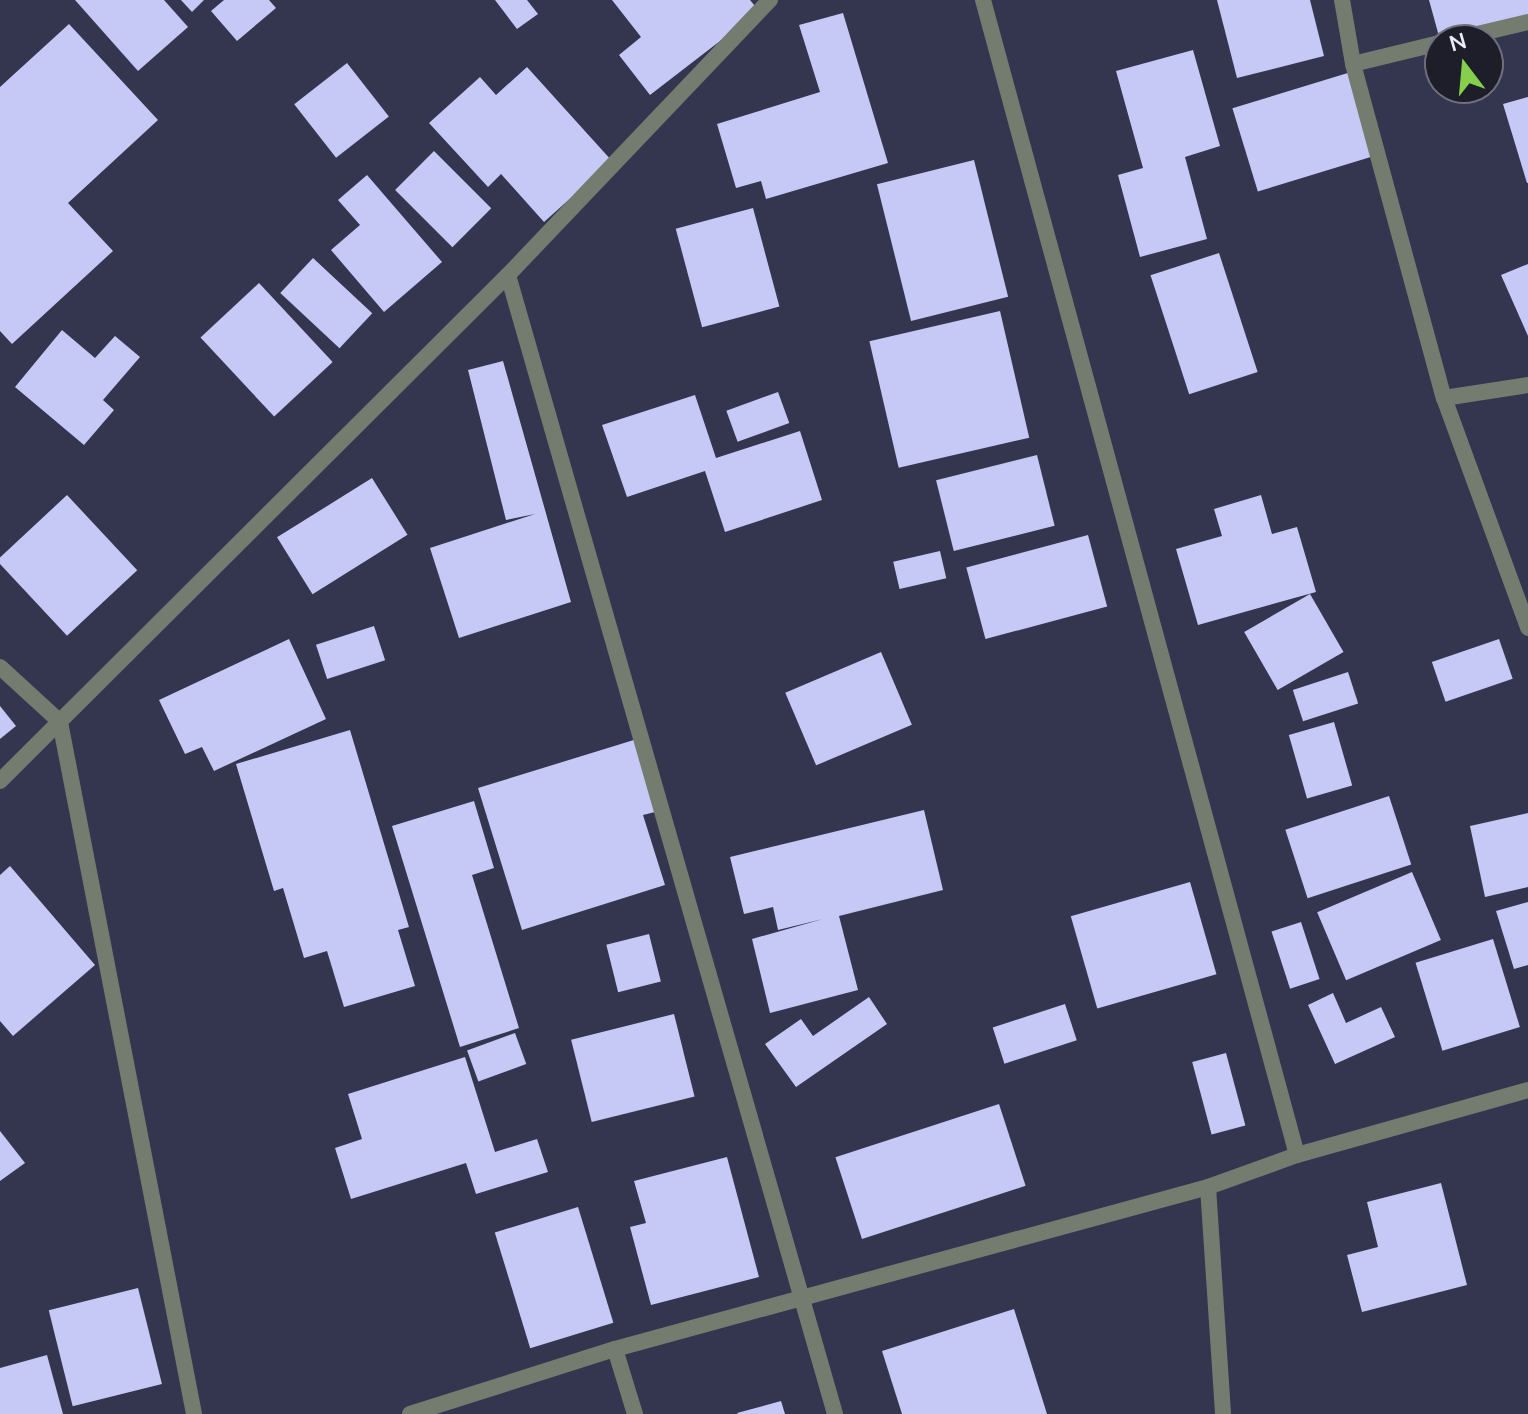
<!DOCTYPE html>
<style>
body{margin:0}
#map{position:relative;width:1528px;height:1414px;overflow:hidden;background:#34354e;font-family:"Nunito Sans",sans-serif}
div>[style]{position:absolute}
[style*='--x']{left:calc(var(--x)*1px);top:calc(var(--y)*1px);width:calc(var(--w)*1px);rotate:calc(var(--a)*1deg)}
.building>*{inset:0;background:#c6c9f6;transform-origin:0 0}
.minor>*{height:16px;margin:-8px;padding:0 8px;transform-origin:8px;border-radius:8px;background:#747c70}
.tertiary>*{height:16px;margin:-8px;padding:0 8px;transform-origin:8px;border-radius:8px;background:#747c70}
span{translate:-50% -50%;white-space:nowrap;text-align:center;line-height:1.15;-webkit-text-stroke:8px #1d1e29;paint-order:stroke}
.north{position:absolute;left:1424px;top:24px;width:80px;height:80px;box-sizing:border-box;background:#1d1e29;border:2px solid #6f707d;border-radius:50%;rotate:344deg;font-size:22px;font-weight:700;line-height:32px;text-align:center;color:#eaebfc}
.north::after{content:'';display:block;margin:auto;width:28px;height:36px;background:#85cf4c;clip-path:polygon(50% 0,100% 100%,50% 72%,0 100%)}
</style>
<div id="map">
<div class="building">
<div style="clip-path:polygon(75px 0,164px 0,188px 27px,138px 71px)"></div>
<div style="clip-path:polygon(181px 0,204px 0,192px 12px)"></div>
<div style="clip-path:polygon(224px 0,269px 0,276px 8px,237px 41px,211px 11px)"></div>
<div style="clip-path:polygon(495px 0,527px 0,538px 14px,517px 29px)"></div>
<div style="clip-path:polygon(612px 0,750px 0,759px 11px,650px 95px,619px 55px,641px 37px)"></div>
<div style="clip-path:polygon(1217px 0,1310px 0,1324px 56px,1237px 78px)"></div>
<div style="clip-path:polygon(1429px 0,1528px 0,1528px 16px,1440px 40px)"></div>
<div style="clip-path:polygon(843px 13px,888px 163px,766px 199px,761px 181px,736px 188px,717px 124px,820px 92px,799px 25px)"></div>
<div style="clip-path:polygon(69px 24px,158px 120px,68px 203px,113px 251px,12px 344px,0 331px,0 87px)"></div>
<div style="clip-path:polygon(1193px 50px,1220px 146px,1185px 157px,1207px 239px,1140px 257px,1118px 175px,1143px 168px,1116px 71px)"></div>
<div style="left:347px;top:63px;width:68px;height:67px;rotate:52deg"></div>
<div style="clip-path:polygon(527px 67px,612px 161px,544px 222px,501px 174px,488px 187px,429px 123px,480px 77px,496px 95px)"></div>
<div style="left:1351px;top:72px;width:87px;height:124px;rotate:73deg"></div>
<div style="clip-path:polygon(1528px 97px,1528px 183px,1527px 183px,1503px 104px)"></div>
<div style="left:434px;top:151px;width:81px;height:55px;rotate:45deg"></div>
<div style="left:974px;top:160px;width:141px;height:100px;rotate:76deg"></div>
<div style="clip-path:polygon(367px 175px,442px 262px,384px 312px,331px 250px,360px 225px,338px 200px)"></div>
<div style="left:753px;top:208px;width:102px;height:80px;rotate:75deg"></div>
<div style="left:1219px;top:253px;width:125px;height:72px;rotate:72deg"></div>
<div style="left:313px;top:258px;width:81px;height:48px;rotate:43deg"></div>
<div style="clip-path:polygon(1528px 264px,1528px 336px,1501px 275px)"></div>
<div style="left:259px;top:283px;width:108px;height:80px;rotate:47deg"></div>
<div style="left:1000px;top:311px;width:130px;height:134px;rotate:77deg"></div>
<div style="clip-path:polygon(62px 330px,95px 358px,115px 336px,140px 357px,103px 400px,114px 410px,84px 445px,15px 387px)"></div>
<div style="clip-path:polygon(503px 361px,571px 602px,459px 638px,430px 548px,535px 514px,506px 520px,468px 370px)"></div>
<div style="left:778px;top:392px;width:33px;height:55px;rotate:70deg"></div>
<div style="clip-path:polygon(695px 395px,716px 458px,800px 431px,822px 500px,725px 532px,705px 471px,627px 497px,602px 425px)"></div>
<div style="left:1037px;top:455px;width:73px;height:104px;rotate:76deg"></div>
<div style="left:372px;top:478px;width:67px;height:112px;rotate:58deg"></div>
<div style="left:67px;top:495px;width:103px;height:96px;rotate:47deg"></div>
<div style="clip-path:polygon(1261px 495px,1272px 534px,1297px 527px,1316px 592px,1198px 625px,1176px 549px,1222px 536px,1214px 509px)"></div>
<div style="left:1088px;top:535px;width:74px;height:126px;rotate:75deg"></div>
<div style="left:940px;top:551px;width:28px;height:48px;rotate:77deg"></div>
<div style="left:1310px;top:594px;width:67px;height:76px;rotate:60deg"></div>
<div style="left:374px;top:626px;width:36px;height:61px;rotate:72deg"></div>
<div style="clip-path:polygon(289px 639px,326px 719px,214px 771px,202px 747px,185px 754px,159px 700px)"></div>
<div style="left:1499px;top:639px;width:42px;height:71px;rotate:71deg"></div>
<div style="left:881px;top:652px;width:79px;height:104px;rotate:67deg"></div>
<div style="left:1348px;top:672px;width:33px;height:58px;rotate:72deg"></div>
<div style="clip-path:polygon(0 706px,16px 726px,0 739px)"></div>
<div style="left:1334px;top:722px;width:66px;height:47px;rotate:74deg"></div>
<div style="clip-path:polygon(350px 730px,409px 927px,398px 930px,415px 986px,344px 1007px,327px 951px,304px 958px,283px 888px,274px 891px,236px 764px)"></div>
<div style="clip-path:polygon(637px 739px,659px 811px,643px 815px,665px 885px,522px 930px,478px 788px)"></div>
<div style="left:1389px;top:796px;width:72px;height:109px;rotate:72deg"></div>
<div style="clip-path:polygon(474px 801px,494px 868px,472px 875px,519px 1028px,460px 1047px,392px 826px)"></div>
<div style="clip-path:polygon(924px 810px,943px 890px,839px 916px,858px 990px,770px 1013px,752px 939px,823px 919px,778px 930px,773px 907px,744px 914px,730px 857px)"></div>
<div style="clip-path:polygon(1528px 813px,1528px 887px,1485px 897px,1470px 826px)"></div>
<div style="clip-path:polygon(10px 866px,95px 965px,13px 1036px,0 1021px,0 875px)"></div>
<div style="left:1412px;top:872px;width:74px;height:103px;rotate:67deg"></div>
<div style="left:1190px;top:882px;width:96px;height:124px;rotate:74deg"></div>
<div style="clip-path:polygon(1528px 902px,1528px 965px,1514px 969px,1496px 911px)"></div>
<div style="left:1301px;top:922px;width:60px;height:31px;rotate:72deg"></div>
<div style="left:649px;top:934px;width:49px;height:44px;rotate:76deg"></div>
<div style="left:1493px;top:939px;width:92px;height:81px;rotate:73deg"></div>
<div style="clip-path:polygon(1333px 993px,1346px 1023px,1381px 1007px,1395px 1037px,1335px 1064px,1308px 1005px)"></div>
<div style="clip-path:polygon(869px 997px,887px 1024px,796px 1087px,765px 1044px,801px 1019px,813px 1036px)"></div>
<div style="left:1065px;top:1004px;width:38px;height:76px;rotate:72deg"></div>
<div style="left:674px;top:1014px;width:85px;height:106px;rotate:76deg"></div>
<div style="left:515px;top:1033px;width:33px;height:51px;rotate:70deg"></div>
<div style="left:1226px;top:1053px;width:75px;height:35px;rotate:75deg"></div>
<div style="clip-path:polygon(465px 1057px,495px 1152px,537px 1139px,548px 1172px,476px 1194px,466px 1163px,351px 1199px,335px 1148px,362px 1139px,348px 1094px)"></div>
<div style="left:999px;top:1104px;width:86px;height:172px;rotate:72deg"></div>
<div style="clip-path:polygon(0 1131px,25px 1163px,0 1181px)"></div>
<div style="clip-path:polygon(727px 1157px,759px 1277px,651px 1305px,630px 1227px,646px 1223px,634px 1181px)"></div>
<div style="clip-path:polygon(1441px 1183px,1467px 1285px,1362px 1312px,1347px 1255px,1378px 1247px,1367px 1202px)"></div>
<div style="left:578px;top:1207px;width:121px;height:87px;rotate:73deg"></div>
<div style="left:138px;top:1288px;width:99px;height:92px;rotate:76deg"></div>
<div style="clip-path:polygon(1014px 1309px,1047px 1414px,902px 1414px,882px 1351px)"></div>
<div style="clip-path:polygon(47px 1355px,63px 1414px,0 1414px,0 1368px)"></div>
<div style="clip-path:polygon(781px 1401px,785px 1414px,738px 1414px,737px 1413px)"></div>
</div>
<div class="minor">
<div style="--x:983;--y:0;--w:1197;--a:74.79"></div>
<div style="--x:1342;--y:0;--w:65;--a:80.2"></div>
<div style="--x:1353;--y:64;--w:346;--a:74.8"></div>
<div style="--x:1444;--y:398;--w:245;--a:69.9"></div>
<div style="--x:1452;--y:40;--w:78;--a:-13.3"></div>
<div style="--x:1353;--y:64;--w:89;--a:-13.6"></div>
<div style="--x:508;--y:275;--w:1185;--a:73.98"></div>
<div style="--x:1444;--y:398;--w:85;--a:-8.8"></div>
<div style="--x:0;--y:667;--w:81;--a:42.5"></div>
<div style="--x:60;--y:722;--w:705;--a:79.04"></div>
<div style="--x:0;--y:781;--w:717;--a:-44.89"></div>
<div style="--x:508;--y:275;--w:380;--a:-46.4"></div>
<div style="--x:1208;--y:1187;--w:227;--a:86.2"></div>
<div style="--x:615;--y:1349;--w:68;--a:72.9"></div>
</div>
<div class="tertiary">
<div style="--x:410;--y:1414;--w:215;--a:-17.6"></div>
<div style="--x:615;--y:1349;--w:615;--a:-15.28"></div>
<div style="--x:1208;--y:1187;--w:95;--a:-19.8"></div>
<div style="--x:1297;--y:1155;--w:240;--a:-15.7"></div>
</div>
<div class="north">N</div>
</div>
